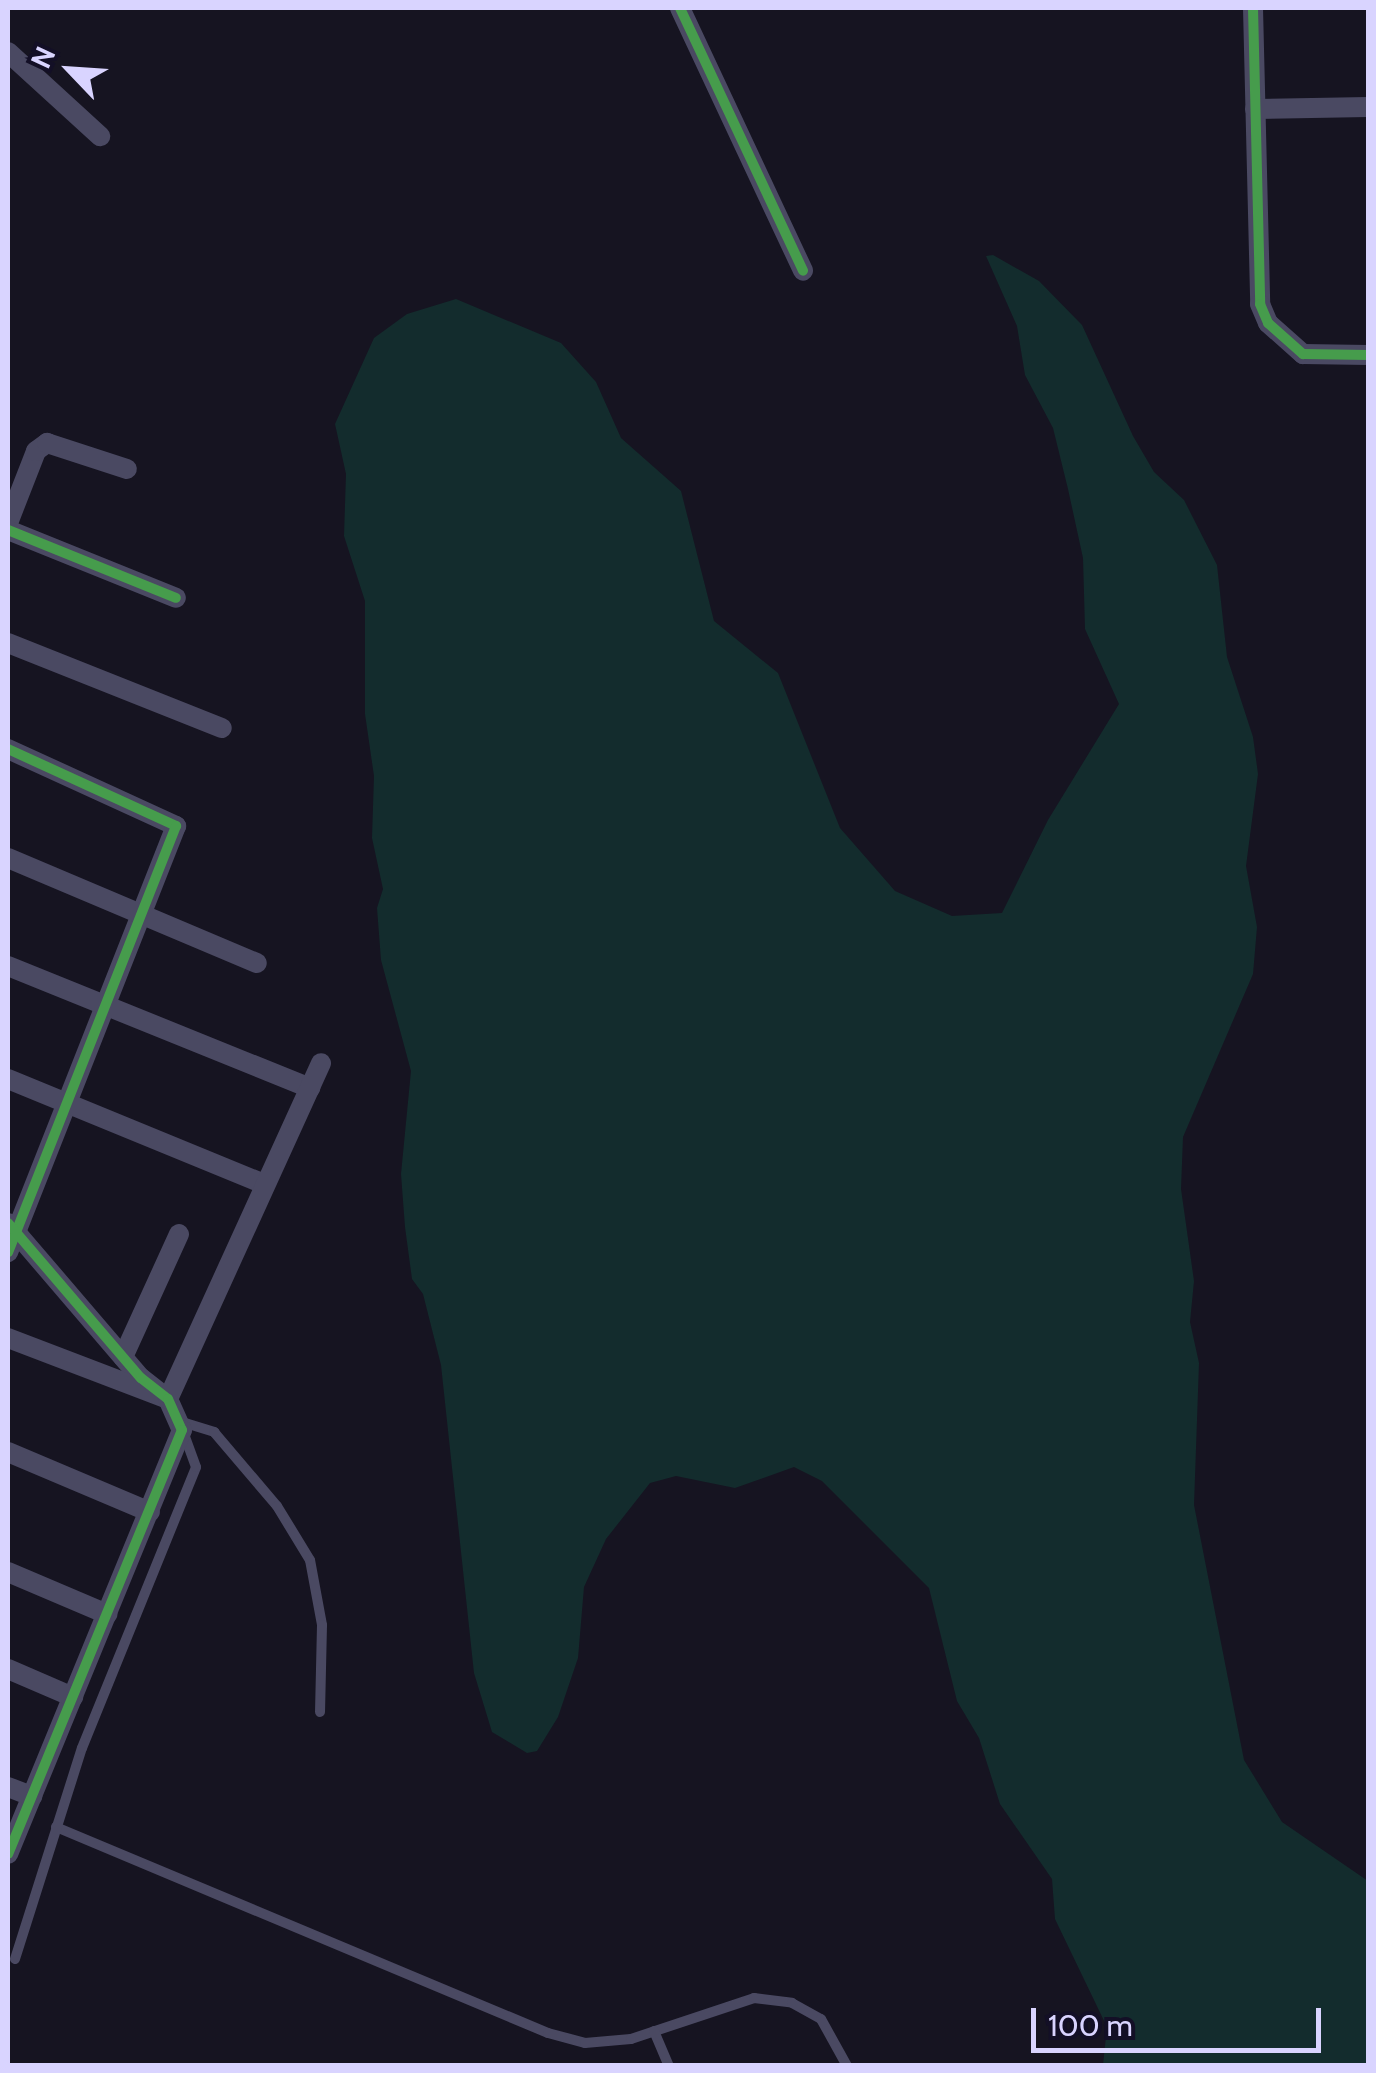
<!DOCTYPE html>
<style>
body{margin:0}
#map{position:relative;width:1376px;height:2073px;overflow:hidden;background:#161421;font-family:Cabin,sans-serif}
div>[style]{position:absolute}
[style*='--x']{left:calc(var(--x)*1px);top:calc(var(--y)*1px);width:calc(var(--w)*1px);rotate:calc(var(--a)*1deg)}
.green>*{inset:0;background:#132c2d}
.lane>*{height:10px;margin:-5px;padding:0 5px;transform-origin:5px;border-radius:5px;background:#4a4962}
.street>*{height:20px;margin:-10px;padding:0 10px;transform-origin:10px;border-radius:10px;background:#4a4962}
.cycleway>*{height:10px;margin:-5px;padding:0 5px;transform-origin:5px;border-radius:5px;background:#469c4c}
span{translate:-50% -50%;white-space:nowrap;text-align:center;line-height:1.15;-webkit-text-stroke:8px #130f26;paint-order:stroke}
.frame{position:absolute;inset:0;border:10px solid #d9d4ff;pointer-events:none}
.north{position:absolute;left:20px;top:20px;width:100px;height:100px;-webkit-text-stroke:8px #130f26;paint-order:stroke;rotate:295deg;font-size:28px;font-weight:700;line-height:40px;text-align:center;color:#d9d4ff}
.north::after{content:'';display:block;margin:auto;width:35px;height:45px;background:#d9d4ff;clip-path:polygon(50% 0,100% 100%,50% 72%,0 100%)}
.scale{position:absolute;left:1031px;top:2008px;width:290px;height:45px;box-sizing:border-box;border:5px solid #d9d4ff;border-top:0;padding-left:12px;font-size:30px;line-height:35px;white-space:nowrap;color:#d9d4ff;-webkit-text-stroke:8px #130f26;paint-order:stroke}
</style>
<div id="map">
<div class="green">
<div style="clip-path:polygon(993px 255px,1039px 281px,1082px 325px,1133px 436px,1154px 472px,1184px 500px,1217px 565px,1227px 657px,1253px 737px,1258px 774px,1246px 866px,1257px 927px,1253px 974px,1183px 1137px,1181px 1189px,1194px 1281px,1190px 1322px,1199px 1363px,1194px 1505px,1244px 1760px,1282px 1822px,1368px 1881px,1368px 2065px,1103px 2065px,1107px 2027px,1055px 1919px,1052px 1879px,1000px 1804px,979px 1738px,957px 1701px,929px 1588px,822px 1481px,794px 1467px,735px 1488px,676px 1476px,650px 1483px,606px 1539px,584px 1587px,578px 1658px,558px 1717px,537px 1751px,527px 1753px,492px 1732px,474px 1673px,441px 1365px,423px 1294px,412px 1279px,405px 1227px,401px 1174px,411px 1071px,381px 960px,377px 908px,383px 889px,372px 838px,374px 776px,365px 714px,365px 601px,344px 536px,346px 474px,335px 424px,374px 338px,407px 314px,456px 299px,561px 343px,596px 382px,621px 438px,681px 491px,714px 621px,778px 673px,840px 828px,895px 891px,952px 916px,1002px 913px,1048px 820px,1119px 704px,1085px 629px,1083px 558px,1068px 489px,1053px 428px,1025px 375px,1017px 326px,986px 256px)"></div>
</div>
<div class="lane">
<div style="--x:182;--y:1422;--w:34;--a:17"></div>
<div style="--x:214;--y:1432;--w:97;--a:49.6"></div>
<div style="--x:277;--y:1506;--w:63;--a:58.6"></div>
<div style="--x:310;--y:1560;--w:66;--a:79.5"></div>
<div style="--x:322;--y:1625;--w:87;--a:91.3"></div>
<div style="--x:56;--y:1827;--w:533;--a:22.72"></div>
<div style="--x:548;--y:2033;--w:38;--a:15"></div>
<div style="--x:585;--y:2043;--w:46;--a:-5"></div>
<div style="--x:631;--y:2039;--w:130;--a:-18.4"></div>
<div style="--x:754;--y:1998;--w:38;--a:7"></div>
<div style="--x:792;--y:2003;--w:33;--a:29"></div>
<div style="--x:821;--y:2019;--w:54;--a:61"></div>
<div style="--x:15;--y:1959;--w:221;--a:-72.4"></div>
<div style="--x:82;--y:1748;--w:303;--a:-67.9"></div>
<div style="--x:196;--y:1467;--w:37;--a:-110"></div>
<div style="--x:654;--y:2031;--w:38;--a:67"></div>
</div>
<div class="street">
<div style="--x:680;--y:8;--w:290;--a:64.9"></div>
<div style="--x:1253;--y:8;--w:296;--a:88.6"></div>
<div style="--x:1260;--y:304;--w:21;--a:67"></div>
<div style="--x:1268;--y:323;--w:47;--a:41.5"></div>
<div style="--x:1303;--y:354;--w:65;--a:0.9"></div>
<div style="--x:8;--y:52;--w:125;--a:42.4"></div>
<div style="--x:1255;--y:109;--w:113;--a:-1"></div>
<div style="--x:8;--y:523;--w:77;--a:-68.7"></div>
<div style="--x:36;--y:451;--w:14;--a:-36"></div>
<div style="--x:47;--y:443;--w:84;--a:18"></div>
<div style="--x:8;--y:530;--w:181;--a:22"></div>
<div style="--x:8;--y:643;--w:230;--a:21.7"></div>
<div style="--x:8;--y:749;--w:185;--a:24.6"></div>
<div style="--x:176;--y:826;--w:458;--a:111.5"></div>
<div style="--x:8;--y:858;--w:270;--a:22.9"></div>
<div style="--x:8;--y:966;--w:326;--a:22"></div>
<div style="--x:8;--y:1079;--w:277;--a:22.3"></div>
<div style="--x:8;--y:1223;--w:204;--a:49.4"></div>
<div style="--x:141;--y:1378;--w:34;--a:38"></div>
<div style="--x:168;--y:1399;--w:34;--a:66"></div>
<div style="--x:182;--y:1430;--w:458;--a:112.3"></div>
<div style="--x:8;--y:1338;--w:171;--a:20.9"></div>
<div style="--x:168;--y:1399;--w:369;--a:-65.5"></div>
<div style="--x:123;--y:1357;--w:135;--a:-65.5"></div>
<div style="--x:8;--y:1452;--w:154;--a:22.9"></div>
<div style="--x:8;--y:1572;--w:108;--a:23"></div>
<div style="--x:8;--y:1669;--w:71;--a:23.3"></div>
<div style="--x:8;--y:1787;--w:26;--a:21"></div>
</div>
<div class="cycleway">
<div style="--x:680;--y:8;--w:290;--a:64.9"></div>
<div style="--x:1253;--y:8;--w:296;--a:88.6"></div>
<div style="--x:1260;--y:304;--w:21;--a:67"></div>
<div style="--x:1268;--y:323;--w:47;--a:41.5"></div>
<div style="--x:1303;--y:354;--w:65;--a:0.9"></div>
<div style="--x:8;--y:530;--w:181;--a:22"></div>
<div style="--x:8;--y:749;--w:185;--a:24.6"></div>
<div style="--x:176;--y:826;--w:458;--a:111.5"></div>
<div style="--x:8;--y:1223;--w:204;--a:49.4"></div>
<div style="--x:141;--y:1378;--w:34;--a:38"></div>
<div style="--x:168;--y:1399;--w:34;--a:66"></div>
<div style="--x:182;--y:1430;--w:458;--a:112.3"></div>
</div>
<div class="frame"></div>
<div class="north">N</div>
<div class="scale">100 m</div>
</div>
